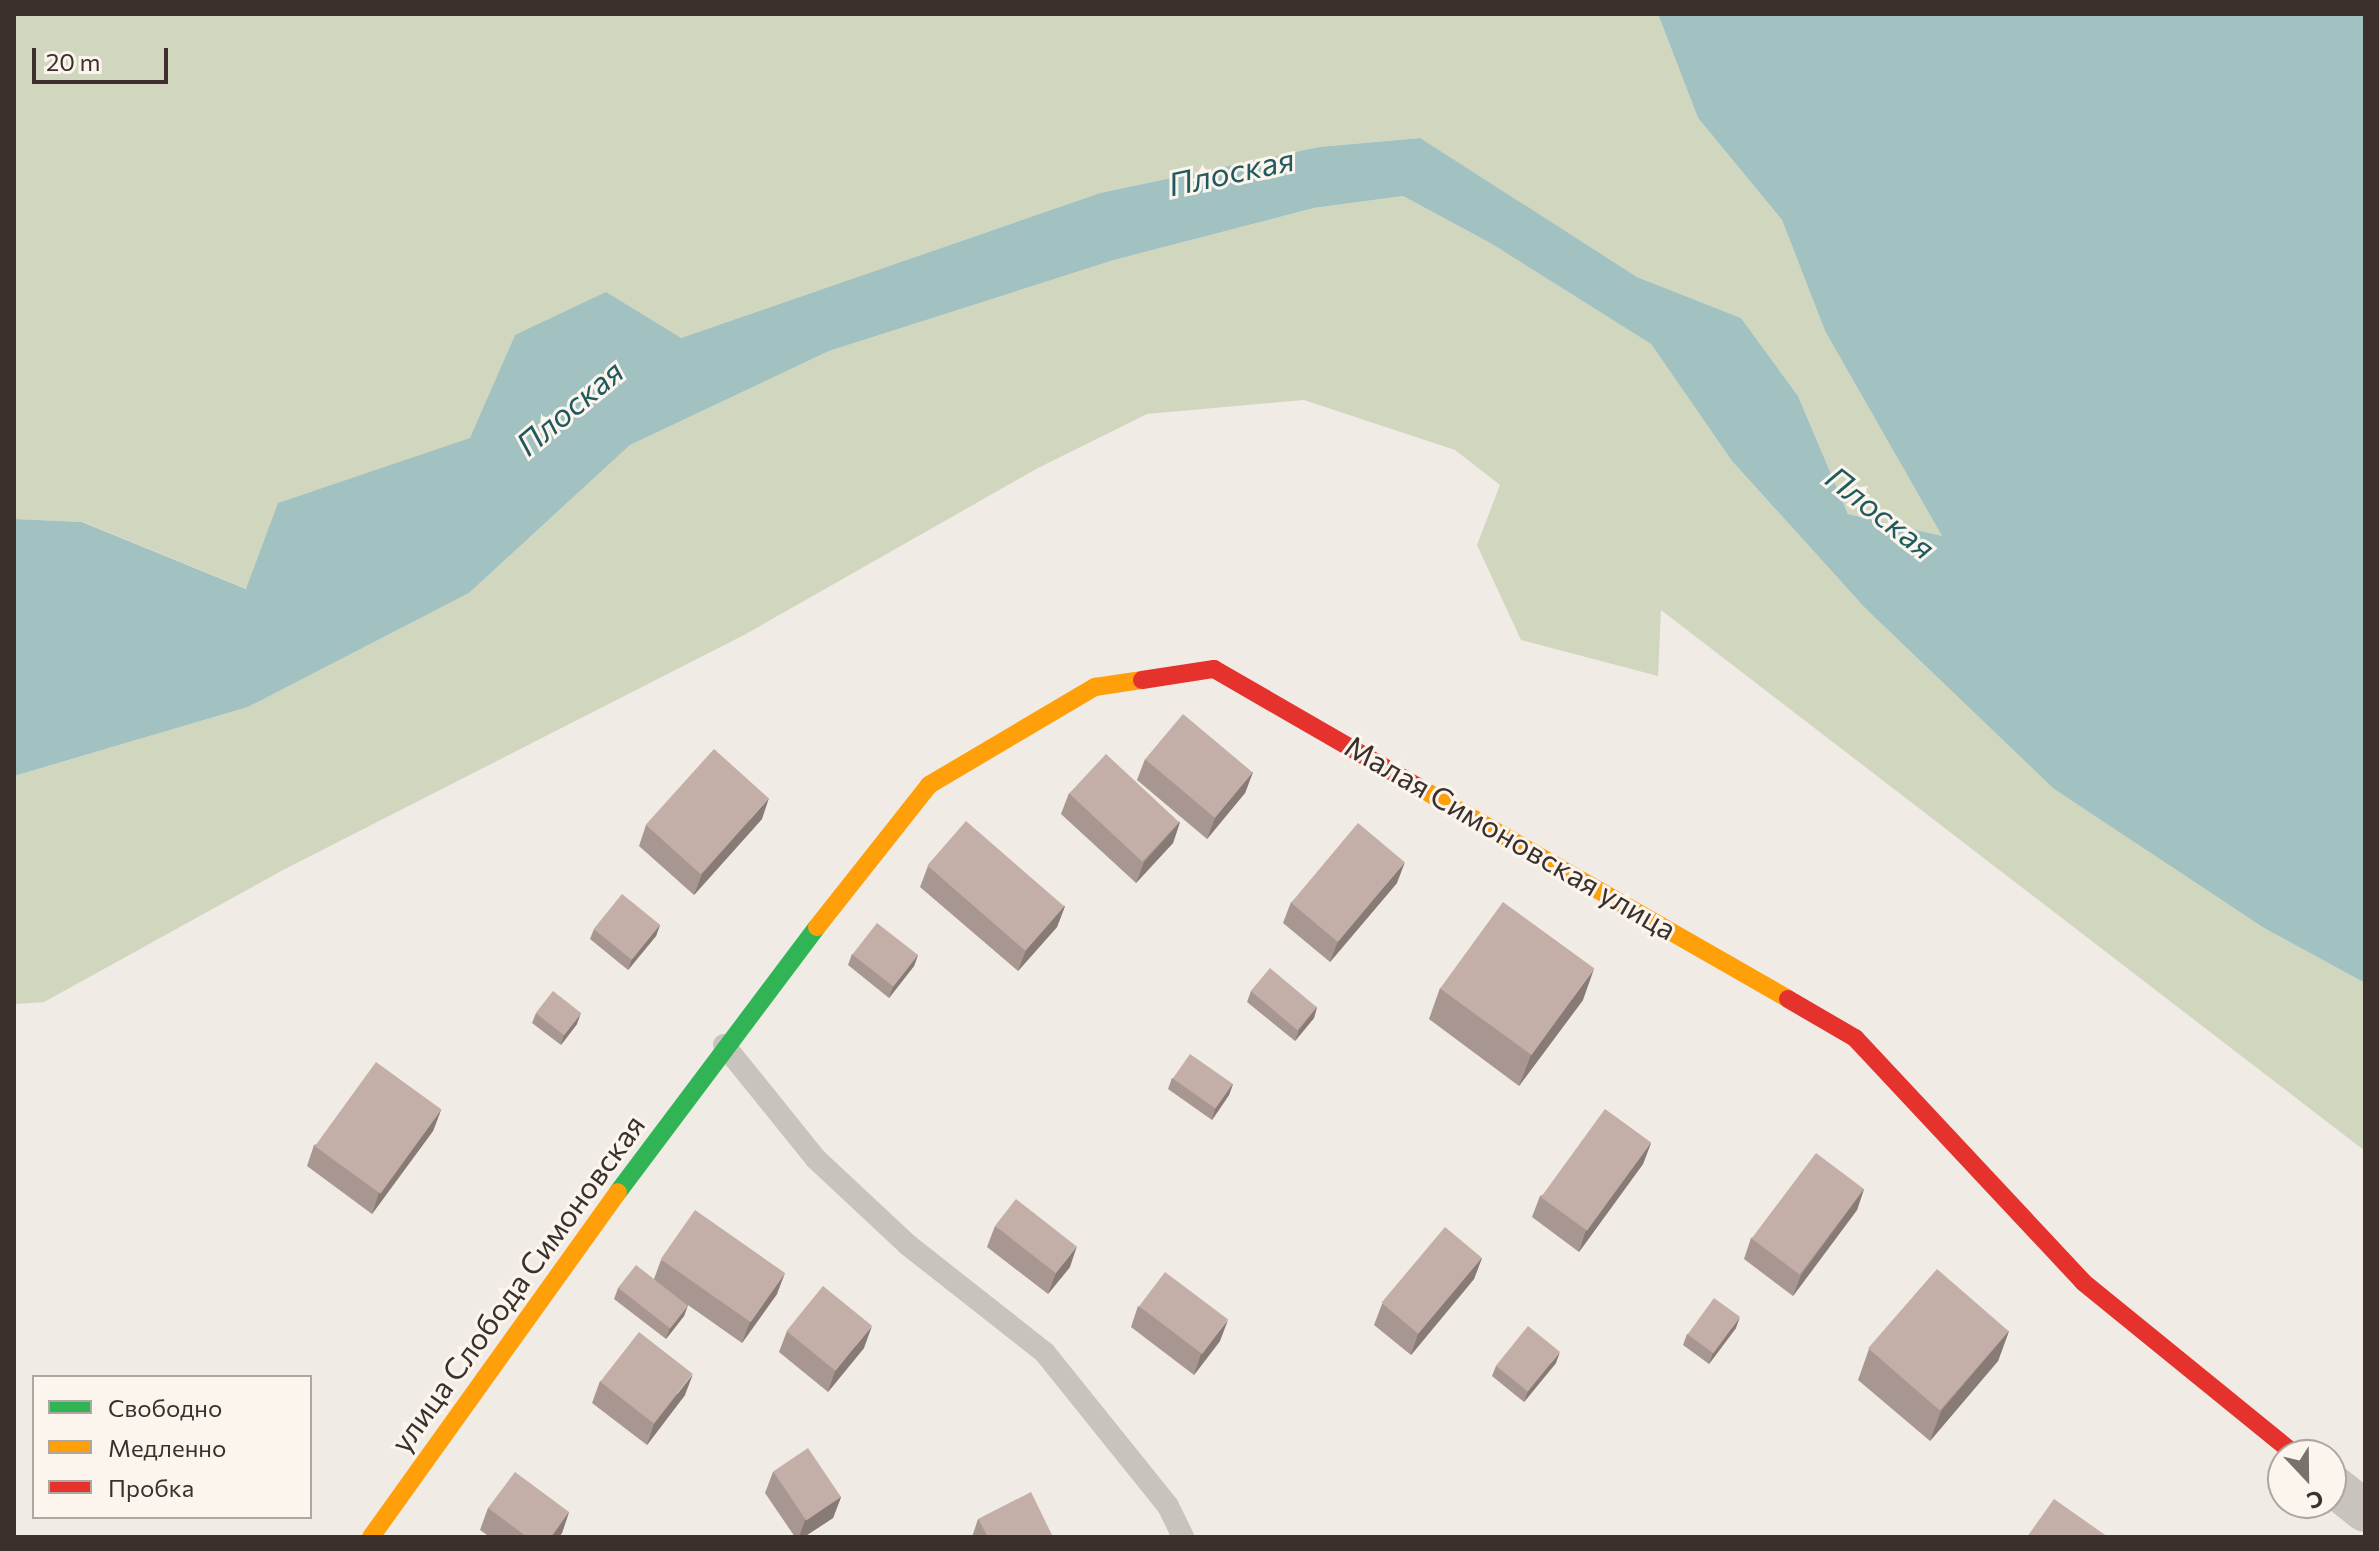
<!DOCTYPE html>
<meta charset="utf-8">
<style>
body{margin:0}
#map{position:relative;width:2379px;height:1551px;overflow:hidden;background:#f0ebe5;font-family:Commissioner,sans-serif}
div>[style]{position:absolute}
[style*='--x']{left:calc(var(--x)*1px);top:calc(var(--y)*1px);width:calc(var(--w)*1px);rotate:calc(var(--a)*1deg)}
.green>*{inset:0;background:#d1d6bf}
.water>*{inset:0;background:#a1c2c1}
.lane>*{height:22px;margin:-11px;padding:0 11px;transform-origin:11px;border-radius:11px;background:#c9c3be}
.street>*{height:42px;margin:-21px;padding:0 21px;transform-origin:21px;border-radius:21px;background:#c9c3be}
.fast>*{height:18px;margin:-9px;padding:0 9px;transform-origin:9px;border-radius:9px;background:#30b455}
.slow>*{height:18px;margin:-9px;padding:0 9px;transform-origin:9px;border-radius:9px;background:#ff9f0a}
.jam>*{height:18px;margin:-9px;padding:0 9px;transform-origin:9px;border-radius:9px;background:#e5322d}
.wall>*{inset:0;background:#a89690}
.shaded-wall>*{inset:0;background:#887a75}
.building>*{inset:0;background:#c3afa7;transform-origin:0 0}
span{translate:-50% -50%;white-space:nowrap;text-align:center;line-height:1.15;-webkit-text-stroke:6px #fbf5ee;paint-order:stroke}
.street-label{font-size:30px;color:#3b302b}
.water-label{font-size:32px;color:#1f5a5e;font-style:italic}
.frame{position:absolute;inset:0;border:16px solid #3b302b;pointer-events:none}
.legend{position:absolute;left:32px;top:1375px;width:280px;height:144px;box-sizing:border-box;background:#fbf5ee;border:2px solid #aea6a0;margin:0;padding:10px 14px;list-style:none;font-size:24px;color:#3b302b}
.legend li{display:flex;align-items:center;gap:16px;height:40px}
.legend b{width:40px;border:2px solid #aea6a0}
.north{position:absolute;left:2267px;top:1439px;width:80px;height:80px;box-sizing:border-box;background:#fbf5ee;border:2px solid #aea6a0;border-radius:50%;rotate:158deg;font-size:22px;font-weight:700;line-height:32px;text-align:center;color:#3b302b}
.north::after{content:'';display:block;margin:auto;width:28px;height:36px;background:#7a716c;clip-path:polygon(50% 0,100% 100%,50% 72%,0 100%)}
.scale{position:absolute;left:32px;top:48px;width:136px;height:36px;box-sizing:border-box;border:4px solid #3b302b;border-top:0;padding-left:10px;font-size:24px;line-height:28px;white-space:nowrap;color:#3b302b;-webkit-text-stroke:6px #fbf5ee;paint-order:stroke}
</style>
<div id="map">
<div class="green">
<div style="clip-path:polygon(14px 14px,1658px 14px,1698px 118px,1782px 220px,1825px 331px,1942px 536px,1848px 514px,1798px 396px,1741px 318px,1637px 277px,1419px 138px,1319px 147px,1100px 193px,681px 338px,515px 335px,471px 438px,279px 503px,247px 589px,83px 522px,14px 519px)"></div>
<div style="clip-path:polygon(1403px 196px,1492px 244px,1651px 344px,1732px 461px,1865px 608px,2054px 789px,2264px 928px,2365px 983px,2365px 1151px,1661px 610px,1658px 676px,1521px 640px,1477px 545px,1500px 485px,1455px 450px,1304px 400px,1147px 414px,1038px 468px,744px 635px,283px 870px,44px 1002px,14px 1004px,14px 776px,248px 707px,469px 593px,630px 445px,829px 351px,1114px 260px,1314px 208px)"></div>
</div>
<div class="water">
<div style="clip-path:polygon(1658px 14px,2365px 14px,2365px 983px,2264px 928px,2054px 789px,1865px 608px,1732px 461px,1651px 344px,1492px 244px,1403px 196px,1314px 208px,1114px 260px,829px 351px,630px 445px,469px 593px,248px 707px,14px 776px,14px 519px,82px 522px,246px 589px,278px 503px,470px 438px,515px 335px,606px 292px,681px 338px,1100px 193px,1319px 147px,1420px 138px,1637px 277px,1741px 318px,1798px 396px,1848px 514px,1942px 536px,1825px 331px,1782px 220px,1698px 118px)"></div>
</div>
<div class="lane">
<div style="--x:724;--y:1045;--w:146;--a:51.1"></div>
<div style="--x:816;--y:1159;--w:126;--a:43.1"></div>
<div style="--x:908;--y:1245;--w:174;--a:38.2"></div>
<div style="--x:1045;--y:1353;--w:196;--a:51.2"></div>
<div style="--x:1168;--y:1506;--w:34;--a:64"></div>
</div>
<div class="street">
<div style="--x:2331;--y:1484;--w:43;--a:38.5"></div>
</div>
<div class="fast">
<div style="--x:618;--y:1192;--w:331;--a:-53.1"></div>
</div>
<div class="slow">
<div style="--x:1420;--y:788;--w:424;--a:29.8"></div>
<div style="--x:817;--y:927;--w:181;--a:-51.7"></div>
<div style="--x:929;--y:785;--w:193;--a:-30.6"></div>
<div style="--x:1095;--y:687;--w:48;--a:-8.5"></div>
<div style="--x:371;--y:1537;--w:424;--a:-54.4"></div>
</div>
<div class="jam">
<div style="--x:1142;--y:680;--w:73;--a:-8.7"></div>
<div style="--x:1214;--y:669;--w:238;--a:30"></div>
<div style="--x:1788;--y:999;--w:78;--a:30.2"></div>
<div style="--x:1855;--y:1038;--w:334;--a:46.9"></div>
<div style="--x:2083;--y:1282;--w:274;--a:39.1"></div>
</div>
<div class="wall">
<div style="clip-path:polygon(1145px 759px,1253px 772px,1245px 793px,1207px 839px,1137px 780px)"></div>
<div style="clip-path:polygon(1069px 793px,1180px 822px,1173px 843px,1136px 883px,1061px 814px)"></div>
<div style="clip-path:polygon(762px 819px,694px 895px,639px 846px,646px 825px)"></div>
<div style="clip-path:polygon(928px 866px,1065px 906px,1057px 927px,1018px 971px,920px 887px)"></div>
<div style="clip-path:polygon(1397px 883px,1330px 962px,1283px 923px,1291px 902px)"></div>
<div style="clip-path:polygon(660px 925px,656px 936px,628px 970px,590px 939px,594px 929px)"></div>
<div style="clip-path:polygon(852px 954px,918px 955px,914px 966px,889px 998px,848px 965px)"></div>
<div style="clip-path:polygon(1440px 988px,1583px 1000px,1519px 1086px,1429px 1019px)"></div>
<div style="clip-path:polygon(1251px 991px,1317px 1007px,1314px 1018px,1295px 1041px,1247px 1002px)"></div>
<div style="clip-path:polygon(536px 1013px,577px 1024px,561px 1045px,532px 1023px)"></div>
<div style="clip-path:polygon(1172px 1078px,1233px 1084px,1229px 1095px,1212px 1120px,1168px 1089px)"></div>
<div style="clip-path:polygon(441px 1110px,433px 1131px,372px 1214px,307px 1166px,314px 1145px)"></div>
<div style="clip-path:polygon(1651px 1143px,1643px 1164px,1579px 1252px,1532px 1217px,1540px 1196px)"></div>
<div style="clip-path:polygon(1864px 1189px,1857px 1210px,1793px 1296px,1744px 1259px,1751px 1238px)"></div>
<div style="clip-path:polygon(995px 1226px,1070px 1267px,1048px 1294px,987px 1247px)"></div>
<div style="clip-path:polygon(1482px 1258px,1474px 1279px,1411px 1355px,1374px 1325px,1382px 1304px)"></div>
<div style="clip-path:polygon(661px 1260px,777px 1294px,742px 1343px,688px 1305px,684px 1316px,666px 1339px,614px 1299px,618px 1288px,654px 1279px)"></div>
<div style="clip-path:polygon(1138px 1306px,1220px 1341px,1194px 1375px,1131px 1327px)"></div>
<div style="clip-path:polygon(1736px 1328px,1709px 1364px,1683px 1345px,1687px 1334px)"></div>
<div style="clip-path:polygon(787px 1331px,864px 1348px,828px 1392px,779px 1352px)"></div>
<div style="clip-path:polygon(2009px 1331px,1998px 1361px,1930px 1441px,1858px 1380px,1869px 1349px)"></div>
<div style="clip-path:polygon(1556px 1363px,1524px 1402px,1492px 1376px,1496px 1366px)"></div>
<div style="clip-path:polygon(600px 1381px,685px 1395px,647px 1445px,592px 1403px)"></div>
<div style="clip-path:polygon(773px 1472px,841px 1497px,833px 1518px,804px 1537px,795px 1537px,765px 1493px)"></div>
<div style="clip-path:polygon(488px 1508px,569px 1512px,562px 1533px,559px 1537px,490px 1537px,480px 1530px)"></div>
<div style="clip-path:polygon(978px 1519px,1053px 1537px,972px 1537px)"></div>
</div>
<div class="shaded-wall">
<div style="clip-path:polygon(1253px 772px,1245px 793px,1207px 839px,1215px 818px)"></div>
<div style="clip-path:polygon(769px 798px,762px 819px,694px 895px,702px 874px)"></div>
<div style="clip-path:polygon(1180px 822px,1173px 843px,1136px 883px,1144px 862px)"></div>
<div style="clip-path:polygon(1405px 862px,1397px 883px,1330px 962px,1338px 941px)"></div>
<div style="clip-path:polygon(1065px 906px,1057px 927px,1018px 971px,1026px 950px)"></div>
<div style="clip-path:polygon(660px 925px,656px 936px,628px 970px,632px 959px)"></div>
<div style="clip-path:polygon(918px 955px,914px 966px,889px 998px,893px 987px)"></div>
<div style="clip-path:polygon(1594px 969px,1583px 1000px,1519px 1086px,1531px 1055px)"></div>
<div style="clip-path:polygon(1317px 1007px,1314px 1018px,1295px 1041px,1299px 1030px)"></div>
<div style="clip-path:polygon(581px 1013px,577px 1024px,561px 1045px,564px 1035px)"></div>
<div style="clip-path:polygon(1233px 1084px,1229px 1095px,1212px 1120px,1215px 1109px)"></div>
<div style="clip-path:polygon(441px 1110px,433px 1131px,372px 1214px,379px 1193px)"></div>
<div style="clip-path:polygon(1651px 1143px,1643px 1164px,1579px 1252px,1586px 1230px)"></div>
<div style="clip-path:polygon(1864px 1189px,1857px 1210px,1793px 1296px,1801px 1275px)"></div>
<div style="clip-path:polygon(1077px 1246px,1070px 1267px,1048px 1294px,1056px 1273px)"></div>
<div style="clip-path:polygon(1482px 1258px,1474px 1279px,1411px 1355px,1418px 1334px)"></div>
<div style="clip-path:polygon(785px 1273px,777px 1294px,742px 1343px,750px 1322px)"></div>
<div style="clip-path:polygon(688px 1305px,684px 1316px,666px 1339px,670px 1328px)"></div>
<div style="clip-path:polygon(1740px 1317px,1736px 1328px,1709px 1364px,1713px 1353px)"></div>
<div style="clip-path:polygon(1228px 1320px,1220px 1341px,1194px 1375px,1201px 1354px)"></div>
<div style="clip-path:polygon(872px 1326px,864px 1348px,828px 1392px,835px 1371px)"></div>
<div style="clip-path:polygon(2009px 1331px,1998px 1361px,1930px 1441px,1941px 1411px)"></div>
<div style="clip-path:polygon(1560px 1352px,1556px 1363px,1524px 1402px,1528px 1391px)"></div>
<div style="clip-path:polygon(693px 1374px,685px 1395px,647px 1445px,654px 1424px)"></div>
<div style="clip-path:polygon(841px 1497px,833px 1518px,804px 1537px,799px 1537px,805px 1520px)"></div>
<div style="clip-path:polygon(569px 1512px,562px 1533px,559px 1537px,551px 1537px)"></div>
</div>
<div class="building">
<div style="left:1183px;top:714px;width:91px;height:59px;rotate:40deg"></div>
<div style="left:714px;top:749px;width:74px;height:102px;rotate:42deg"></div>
<div style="left:1106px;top:754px;width:100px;height:54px;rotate:43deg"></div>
<div style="left:966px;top:821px;width:130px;height:59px;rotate:41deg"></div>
<div style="left:1358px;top:823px;width:61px;height:104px;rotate:40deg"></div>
<div style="left:622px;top:894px;width:49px;height:45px;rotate:39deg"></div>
<div style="left:1503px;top:902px;width:113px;height:107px;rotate:36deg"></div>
<div style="left:877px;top:923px;width:52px;height:40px;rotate:38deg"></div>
<div style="left:1270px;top:968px;width:61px;height:30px;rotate:40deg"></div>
<div style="left:553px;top:991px;width:36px;height:28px;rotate:38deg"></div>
<div style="left:1190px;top:1054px;width:52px;height:30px;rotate:35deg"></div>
<div style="left:376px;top:1062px;width:81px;height:104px;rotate:36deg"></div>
<div style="left:1605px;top:1109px;width:57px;height:109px;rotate:36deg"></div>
<div style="left:1816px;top:1153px;width:60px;height:107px;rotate:37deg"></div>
<div style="left:1016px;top:1199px;width:77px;height:34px;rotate:38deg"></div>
<div style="left:695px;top:1210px;width:110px;height:60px;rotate:35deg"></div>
<div style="left:1445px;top:1227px;width:48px;height:99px;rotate:40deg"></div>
<div style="left:636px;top:1265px;width:66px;height:29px;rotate:38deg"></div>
<div style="left:1937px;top:1269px;width:95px;height:105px;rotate:41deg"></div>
<div style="left:1165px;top:1272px;width:79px;height:43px;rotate:37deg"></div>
<div style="left:823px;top:1286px;width:63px;height:58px;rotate:39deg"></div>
<div style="left:1714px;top:1298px;width:32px;height:45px;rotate:36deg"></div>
<div style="left:1528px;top:1326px;width:41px;height:51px;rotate:39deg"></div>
<div style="left:639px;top:1332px;width:68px;height:63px;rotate:38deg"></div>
<div style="left:808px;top:1448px;width:59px;height:42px;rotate:56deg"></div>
<div style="clip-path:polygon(515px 1472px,569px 1512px,551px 1537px,527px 1537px,488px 1508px)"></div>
<div style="clip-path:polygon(1031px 1492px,1053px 1537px,988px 1537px,978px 1519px)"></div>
<div style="clip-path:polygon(2054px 1499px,2108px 1537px,2027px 1537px)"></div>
</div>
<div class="street-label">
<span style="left:1511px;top:837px;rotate:30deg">Малая Симоновская улица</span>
<span style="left:517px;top:1283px;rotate:-54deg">улица Слобода Симоновская</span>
</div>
<div class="water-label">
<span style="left:1231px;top:171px;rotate:-12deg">Плоская</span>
<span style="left:569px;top:407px;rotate:-40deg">Плоская</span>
<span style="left:1881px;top:512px;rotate:38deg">Плоская</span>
</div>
<div class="frame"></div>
<ul class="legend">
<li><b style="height:10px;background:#30b455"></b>Свободно</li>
<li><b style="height:10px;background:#ff9f0a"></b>Медленно</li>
<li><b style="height:10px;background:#e5322d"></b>Пробка</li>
</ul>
<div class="north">С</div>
<div class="scale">20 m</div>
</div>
